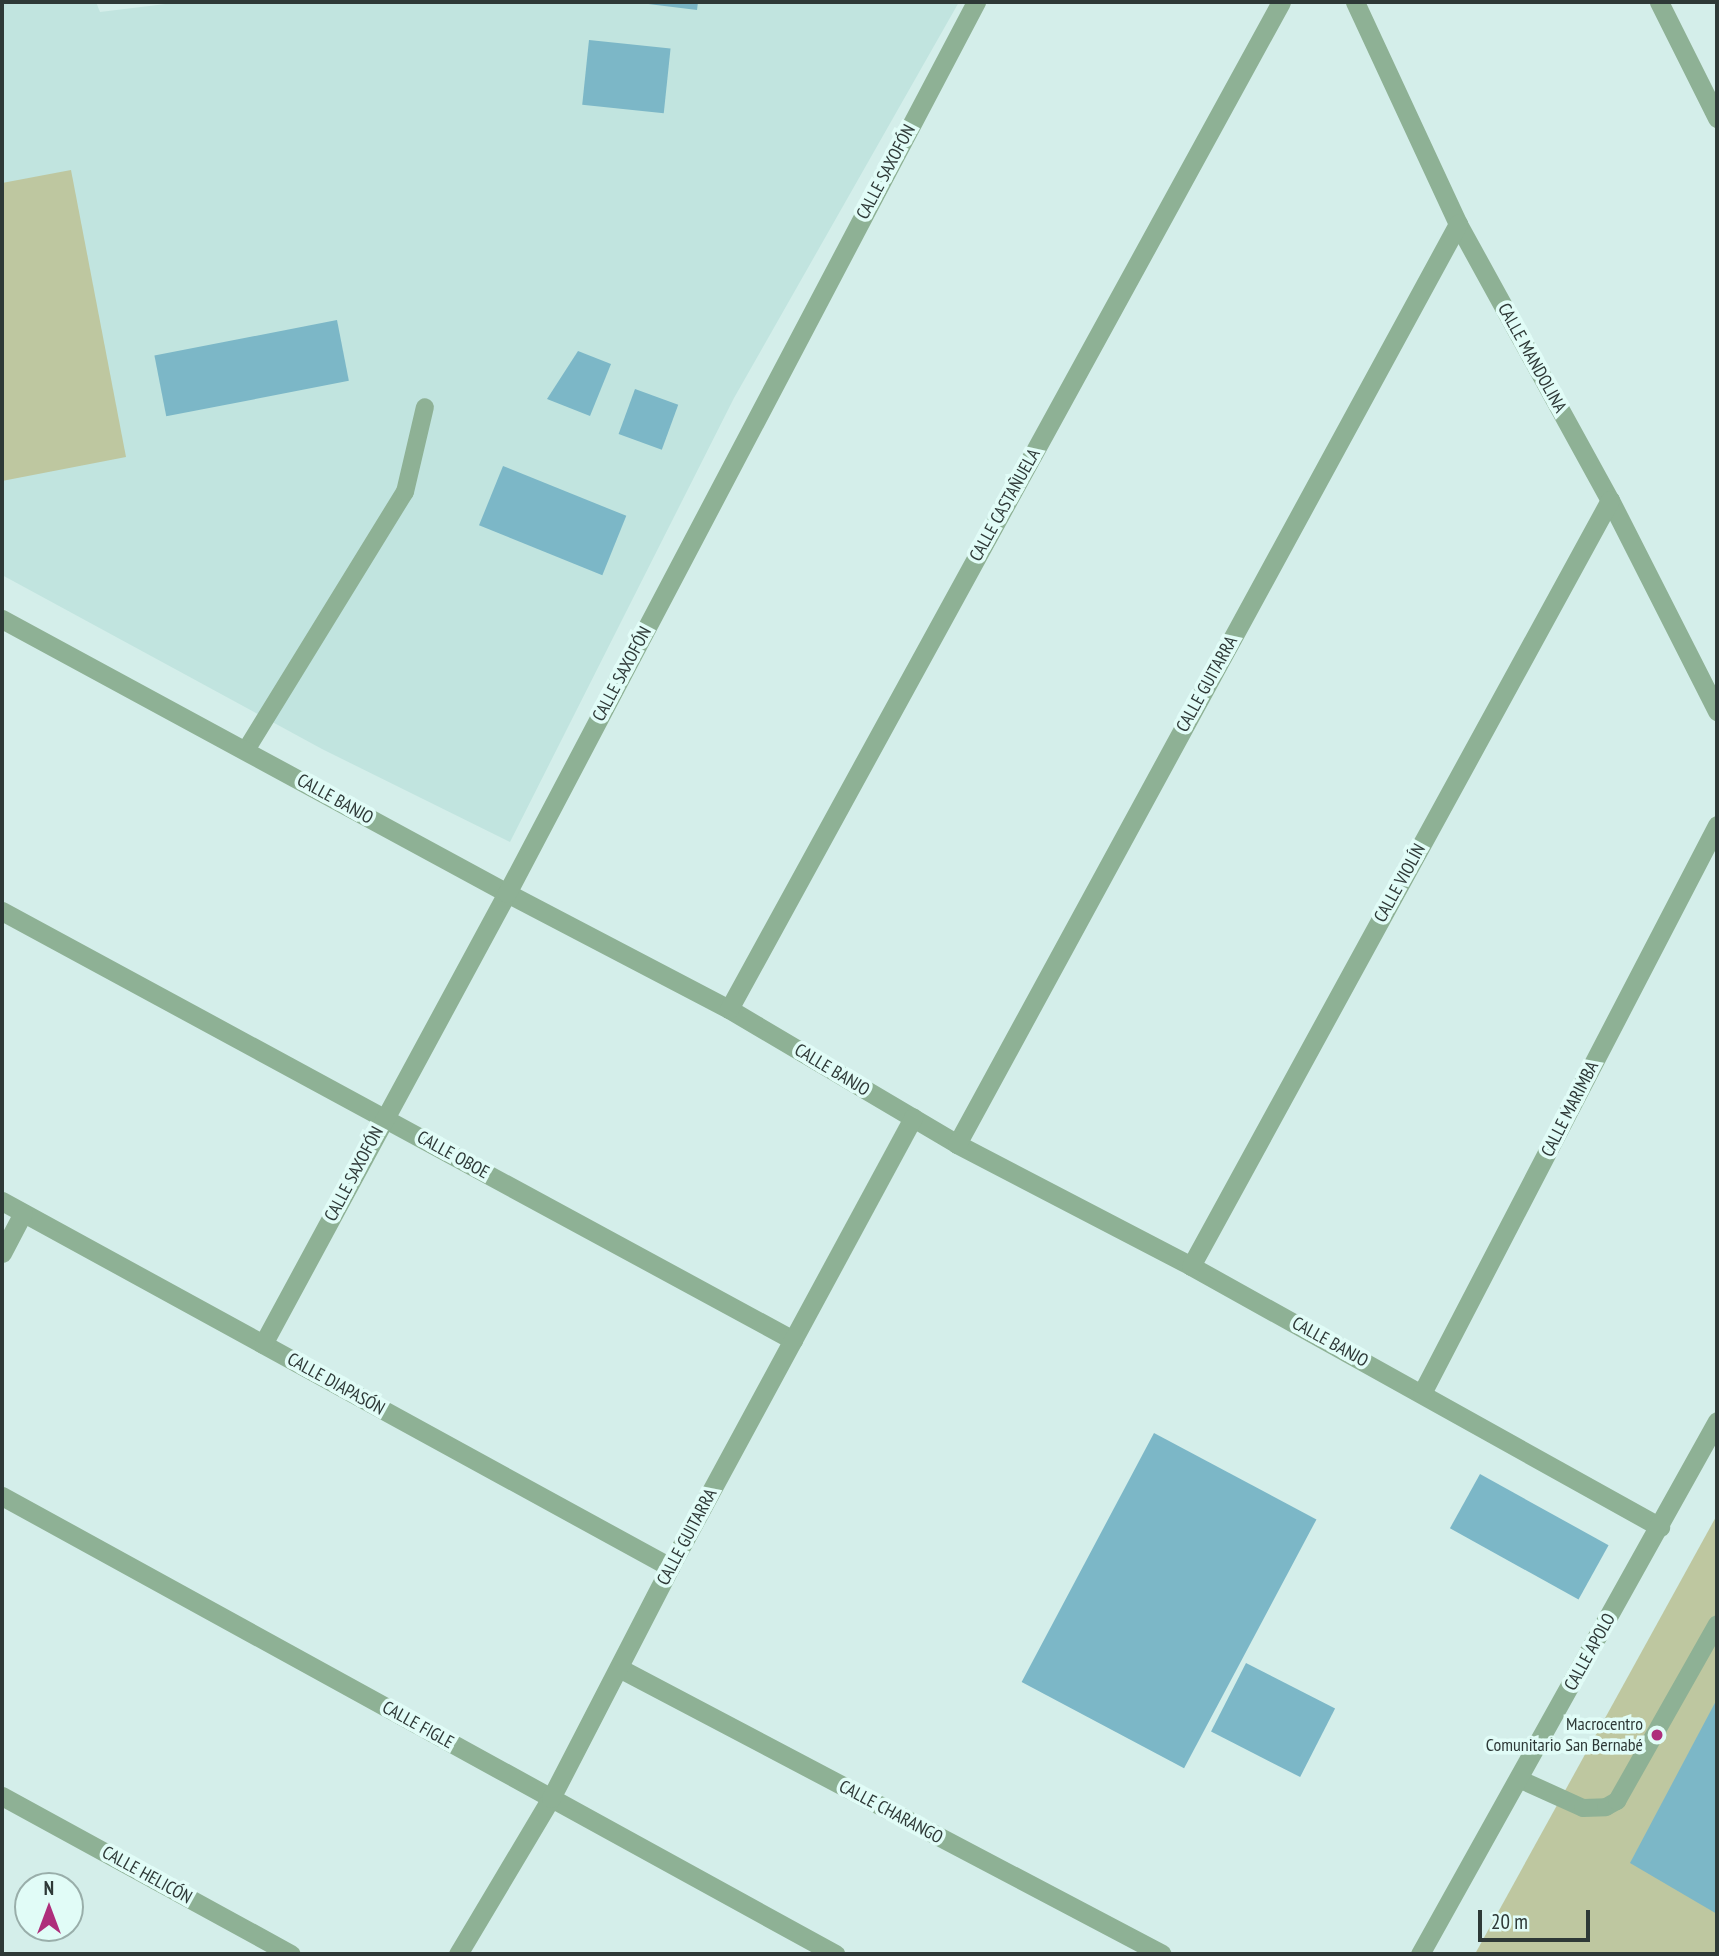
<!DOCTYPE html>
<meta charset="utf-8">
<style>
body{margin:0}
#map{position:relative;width:1719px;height:1956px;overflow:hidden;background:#d4eeea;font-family:"PT Sans Narrow",sans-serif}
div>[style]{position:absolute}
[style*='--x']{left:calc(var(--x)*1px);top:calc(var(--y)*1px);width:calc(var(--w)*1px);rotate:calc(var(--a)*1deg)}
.built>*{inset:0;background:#c1e4df}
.green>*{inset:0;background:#bec7a0}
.building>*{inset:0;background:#7cb7c7;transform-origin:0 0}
.service>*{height:18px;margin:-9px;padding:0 9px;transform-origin:9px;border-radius:9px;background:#8eb195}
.minor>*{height:19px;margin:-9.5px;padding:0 9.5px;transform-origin:9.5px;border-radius:9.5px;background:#8eb195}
.dots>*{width:19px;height:19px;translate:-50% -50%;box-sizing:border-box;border:4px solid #e1fcf7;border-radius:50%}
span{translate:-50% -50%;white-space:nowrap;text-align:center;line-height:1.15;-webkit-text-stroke:7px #e1fcf7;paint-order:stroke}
.street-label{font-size:18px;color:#2e3937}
.poi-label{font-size:18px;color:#2e3937}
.right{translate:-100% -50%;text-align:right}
.frame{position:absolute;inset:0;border:4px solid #2e3937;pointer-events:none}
.north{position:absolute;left:14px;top:1872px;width:70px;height:70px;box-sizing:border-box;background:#e1fcf7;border:2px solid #99aeaa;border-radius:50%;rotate:0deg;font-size:19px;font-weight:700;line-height:28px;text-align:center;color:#2e3937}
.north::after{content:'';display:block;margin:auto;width:24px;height:32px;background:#ae2e7b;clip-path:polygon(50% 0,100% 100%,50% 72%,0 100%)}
.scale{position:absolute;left:1478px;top:1910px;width:112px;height:32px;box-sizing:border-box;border:4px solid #2e3937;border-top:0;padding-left:9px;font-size:21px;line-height:24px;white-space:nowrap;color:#2e3937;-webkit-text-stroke:5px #e1fcf7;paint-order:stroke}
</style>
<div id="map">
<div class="built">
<div style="clip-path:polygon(2px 2px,96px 2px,100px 12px,182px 2px,959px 2px,734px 398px,510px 842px,322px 749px,2px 575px)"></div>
</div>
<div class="green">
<div style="clip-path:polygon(71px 170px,126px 457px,2px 481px,2px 183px)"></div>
<div style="clip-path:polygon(1717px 1515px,1717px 1954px,1475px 1954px)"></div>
</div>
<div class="building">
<div style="clip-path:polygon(632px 2px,698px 2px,697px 10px)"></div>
<div style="left:589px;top:40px;width:82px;height:65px;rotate:6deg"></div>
<div style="left:337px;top:320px;width:62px;height:186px;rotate:79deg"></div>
<div style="clip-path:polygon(578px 351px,611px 364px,590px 416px,547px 399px)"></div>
<div style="left:635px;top:389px;width:46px;height:48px;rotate:20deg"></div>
<div style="left:503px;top:466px;width:133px;height:64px;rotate:22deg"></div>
<div style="left:1154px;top:1433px;width:184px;height:282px;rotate:28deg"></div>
<div style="left:1480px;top:1474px;width:147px;height:62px;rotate:29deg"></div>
<div style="left:1246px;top:1663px;width:100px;height:77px;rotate:27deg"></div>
<div style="clip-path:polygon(1717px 1699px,1717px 1914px,1630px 1863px)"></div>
</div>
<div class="service">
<div style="--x:246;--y:750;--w:303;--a:-58.4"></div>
<div style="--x:405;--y:492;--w:87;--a:-76.8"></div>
<div style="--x:1519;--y:1779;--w:70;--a:24.4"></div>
<div style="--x:1583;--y:1808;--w:23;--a:-2"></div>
<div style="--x:1606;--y:1807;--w:13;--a:-29"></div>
<div style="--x:1617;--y:1801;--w:203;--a:-60.5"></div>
</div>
<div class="minor">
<div style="--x:1355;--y:2;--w:245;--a:65.1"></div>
<div style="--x:1458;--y:224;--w:315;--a:61.2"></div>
<div style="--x:1610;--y:500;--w:237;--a:63.1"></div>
<div style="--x:1659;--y:2;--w:130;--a:63.4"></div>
<div style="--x:2;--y:619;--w:575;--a:28.48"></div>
<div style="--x:507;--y:893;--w:250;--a:27.6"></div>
<div style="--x:729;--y:1009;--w:265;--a:30.6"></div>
<div style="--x:957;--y:1144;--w:264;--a:27.5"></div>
<div style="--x:1191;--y:1266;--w:537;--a:29.1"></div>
<div style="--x:2;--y:911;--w:900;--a:28.47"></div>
<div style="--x:729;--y:1009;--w:1148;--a:-61.27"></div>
<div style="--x:957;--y:1144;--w:1048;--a:-61.43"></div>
<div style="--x:2;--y:1201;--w:762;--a:28.72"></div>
<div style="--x:2;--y:1253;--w:45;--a:-62.3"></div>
<div style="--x:1191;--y:1266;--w:873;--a:-61.32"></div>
<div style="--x:263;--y:1344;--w:513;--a:-61.59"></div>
<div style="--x:507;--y:893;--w:1007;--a:-62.24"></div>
<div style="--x:1422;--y:1393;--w:640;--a:-62.55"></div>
<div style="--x:2;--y:1496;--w:951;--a:28.8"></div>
<div style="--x:621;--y:1669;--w:611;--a:27.78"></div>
<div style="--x:2;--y:1796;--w:329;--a:28.7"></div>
<div style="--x:458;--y:1954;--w:182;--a:-59.2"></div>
<div style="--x:551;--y:1798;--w:260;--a:-62.7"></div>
<div style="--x:670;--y:1567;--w:511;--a:-61.58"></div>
<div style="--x:1420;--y:1954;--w:610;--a:-60.87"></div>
</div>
<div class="dots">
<div style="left:1657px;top:1735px;background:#ae2e7b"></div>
</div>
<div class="street-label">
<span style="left:886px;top:172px;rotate:-62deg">CALLE SAXOFÓN</span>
<span style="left:1532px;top:358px;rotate:61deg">CALLE MANDOLINA</span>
<span style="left:1005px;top:505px;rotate:-61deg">CALLE CASTAÑUELA</span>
<span style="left:622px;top:674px;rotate:-62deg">CALLE SAXOFÓN</span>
<span style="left:1207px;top:684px;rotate:-61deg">CALLE GUITARRA</span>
<span style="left:335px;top:799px;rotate:29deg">CALLE BANJO</span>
<span style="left:1400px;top:883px;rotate:-61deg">CALLE VIOLÍN</span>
<span style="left:832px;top:1070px;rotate:31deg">CALLE BANJO</span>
<span style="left:1570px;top:1109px;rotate:-63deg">CALLE MARIMBA</span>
<span style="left:453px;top:1155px;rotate:29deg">CALLE OBOE</span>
<span style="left:354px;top:1174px;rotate:-62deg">CALLE SAXOFÓN</span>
<span style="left:1330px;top:1342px;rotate:29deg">CALLE BANJO</span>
<span style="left:336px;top:1384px;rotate:29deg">CALLE DIAPASÓN</span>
<span style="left:687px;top:1537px;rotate:-62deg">CALLE GUITARRA</span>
<span style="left:1590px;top:1652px;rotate:-61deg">CALLE APOLO</span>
<span style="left:418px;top:1725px;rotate:29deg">CALLE FIGLE</span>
<span style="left:891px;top:1812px;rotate:28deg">CALLE CHARANGO</span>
<span style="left:147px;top:1875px;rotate:29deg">CALLE HELICÓN</span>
</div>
<div class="poi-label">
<span class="right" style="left:1643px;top:1735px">Macrocentro<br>Comunitario San Bernabé</span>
</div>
<div class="frame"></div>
<div class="north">N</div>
<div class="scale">20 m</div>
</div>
